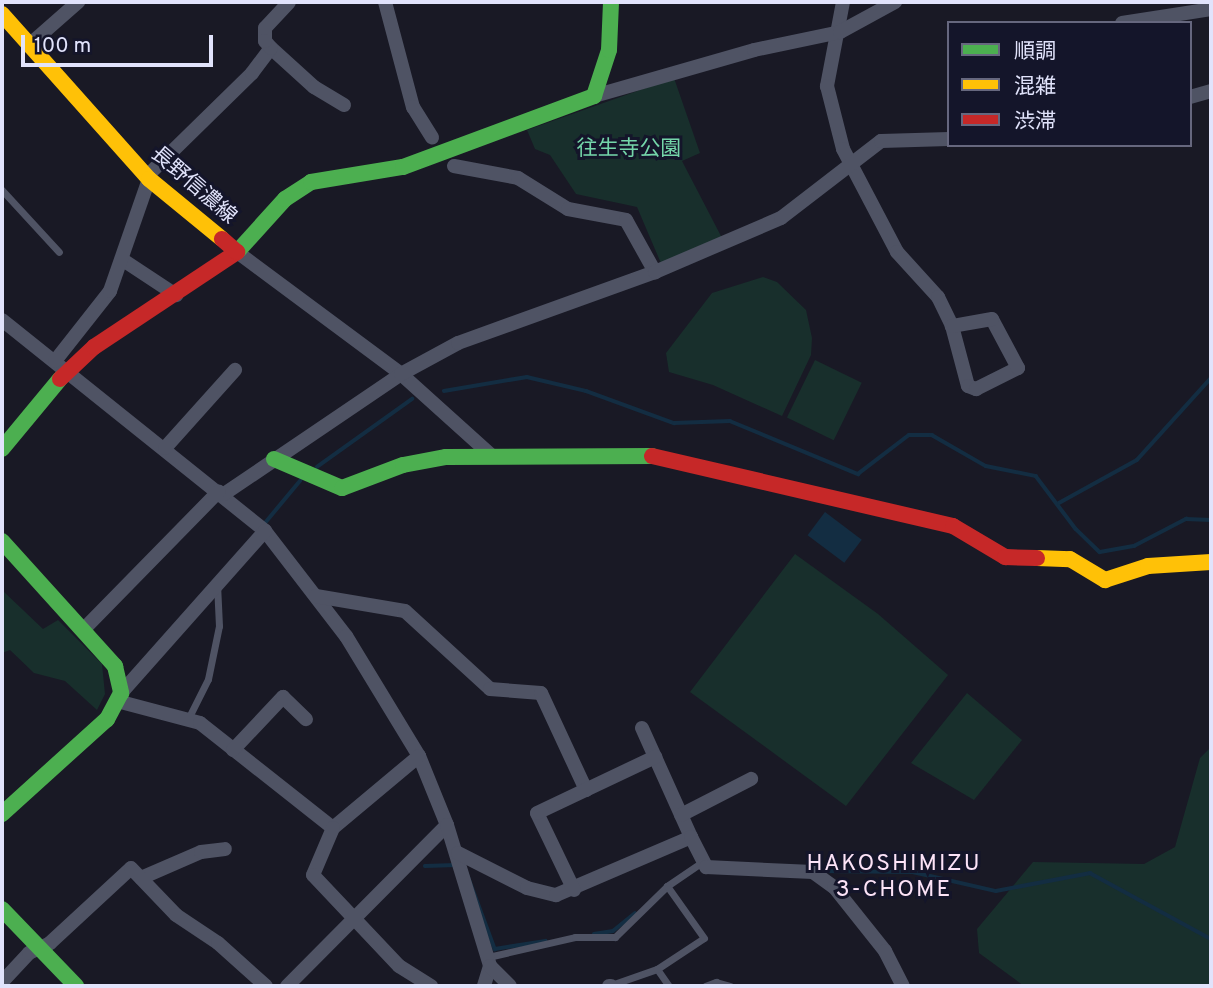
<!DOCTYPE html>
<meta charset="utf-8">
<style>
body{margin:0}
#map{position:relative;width:1213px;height:988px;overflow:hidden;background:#191925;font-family:Overpass,"Noto Sans JP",sans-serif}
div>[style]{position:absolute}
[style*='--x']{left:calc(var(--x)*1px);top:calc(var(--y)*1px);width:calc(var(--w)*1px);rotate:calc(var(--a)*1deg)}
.green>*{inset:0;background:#182f2c;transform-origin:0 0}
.water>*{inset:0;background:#132d42;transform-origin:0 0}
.stream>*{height:3.5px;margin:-1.75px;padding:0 1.75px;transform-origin:1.75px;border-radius:1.75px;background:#132d42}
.lane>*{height:7px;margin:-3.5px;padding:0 3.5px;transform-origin:3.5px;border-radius:3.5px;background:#4f5364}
.street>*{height:14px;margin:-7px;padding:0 7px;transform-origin:7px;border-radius:7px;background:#4f5364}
.fast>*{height:16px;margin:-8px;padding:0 8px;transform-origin:8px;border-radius:8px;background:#4caf50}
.slow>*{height:16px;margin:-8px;padding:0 8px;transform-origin:8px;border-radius:8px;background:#ffc107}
.jam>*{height:16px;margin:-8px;padding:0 8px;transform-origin:8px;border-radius:8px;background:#c62828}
span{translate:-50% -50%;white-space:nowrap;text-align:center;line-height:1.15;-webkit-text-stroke:6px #14152a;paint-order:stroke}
.park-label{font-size:21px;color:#74d5a9}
.street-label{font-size:21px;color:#e1e3fb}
.neighbourhood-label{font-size:23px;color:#fce3f7;letter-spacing:2px}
.frame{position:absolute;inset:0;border:4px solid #e1e3fb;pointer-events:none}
.legend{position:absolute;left:947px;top:21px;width:245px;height:126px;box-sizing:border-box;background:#14152a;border:2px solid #66677e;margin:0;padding:9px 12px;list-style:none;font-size:21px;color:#e1e3fb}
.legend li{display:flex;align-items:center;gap:14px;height:35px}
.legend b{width:35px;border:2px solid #66677e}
.scale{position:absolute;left:21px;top:35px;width:192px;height:32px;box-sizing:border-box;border:4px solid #e1e3fb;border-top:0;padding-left:9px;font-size:21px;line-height:24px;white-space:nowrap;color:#e1e3fb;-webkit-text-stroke:5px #14152a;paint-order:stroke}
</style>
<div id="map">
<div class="green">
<div style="clip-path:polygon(674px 78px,700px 153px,682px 161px,722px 238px,663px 268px,637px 207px,576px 194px,550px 155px,535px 149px,527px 130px)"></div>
<div style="clip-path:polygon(763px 277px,777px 282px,806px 310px,812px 338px,811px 355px,782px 416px,713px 385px,669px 372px,666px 353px,712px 293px)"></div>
<div style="left:815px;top:360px;width:52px;height:64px;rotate:26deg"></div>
<div style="clip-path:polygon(795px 554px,878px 614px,948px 675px,846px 806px,690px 692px)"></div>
<div style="clip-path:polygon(2px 590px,43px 629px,58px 620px,102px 664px,105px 694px,97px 710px,65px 681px,34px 673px,10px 650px,2px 653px)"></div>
<div style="clip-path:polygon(967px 693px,1022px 740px,974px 800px,911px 763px)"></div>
<div style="clip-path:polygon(1211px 747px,1211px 986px,1024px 986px,979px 953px,977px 929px,1033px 862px,1144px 864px,1175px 847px,1200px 758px)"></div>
</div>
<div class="water">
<div style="left:825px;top:512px;width:46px;height:29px;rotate:37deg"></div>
</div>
<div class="stream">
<div style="--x:444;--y:391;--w:84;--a:-9.6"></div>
<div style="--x:527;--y:377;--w:61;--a:13.3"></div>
<div style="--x:586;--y:391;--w:94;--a:20"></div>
<div style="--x:674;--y:423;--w:56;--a:-2"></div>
<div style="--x:730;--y:421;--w:139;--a:22.5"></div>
<div style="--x:858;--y:474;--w:64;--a:-37.4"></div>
<div style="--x:909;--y:435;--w:23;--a:0"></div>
<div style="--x:932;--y:435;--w:62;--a:29.9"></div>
<div style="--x:986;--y:466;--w:51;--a:11.3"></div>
<div style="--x:1036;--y:476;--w:66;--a:53"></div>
<div style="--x:1076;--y:529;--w:33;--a:44"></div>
<div style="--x:1100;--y:552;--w:35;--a:-10"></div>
<div style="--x:1134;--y:546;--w:59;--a:-27.4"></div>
<div style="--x:1186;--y:519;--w:25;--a:2"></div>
<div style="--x:317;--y:467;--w:117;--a:-35.6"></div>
<div style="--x:1059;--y:503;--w:89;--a:-28.9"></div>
<div style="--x:1137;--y:460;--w:110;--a:-47.9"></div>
<div style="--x:265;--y:523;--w:55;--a:-50.2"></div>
<div style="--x:464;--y:865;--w:90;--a:69.7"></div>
<div style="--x:495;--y:949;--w:51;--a:-9.1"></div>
<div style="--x:425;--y:866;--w:31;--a:-2"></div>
<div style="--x:821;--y:871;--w:92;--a:0.6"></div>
<div style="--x:913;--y:872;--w:85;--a:12.9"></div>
<div style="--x:996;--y:891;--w:96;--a:-10.8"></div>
<div style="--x:1090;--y:873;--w:138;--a:28.6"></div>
<div style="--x:594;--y:934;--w:19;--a:-9"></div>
<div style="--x:613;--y:931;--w:28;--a:-39"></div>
</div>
<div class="lane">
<div style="--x:2;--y:190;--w:84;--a:47.4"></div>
<div style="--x:189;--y:717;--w:42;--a:-63.4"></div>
<div style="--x:208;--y:679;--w:54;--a:-78.3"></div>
<div style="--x:219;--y:626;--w:42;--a:-92.7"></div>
<div style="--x:488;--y:957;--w:89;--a:-12.9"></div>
<div style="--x:575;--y:937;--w:40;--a:0"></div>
<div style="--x:615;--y:937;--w:73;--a:-44.4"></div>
<div style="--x:667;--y:886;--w:42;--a:-34.4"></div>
<div style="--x:657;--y:969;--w:21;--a:55"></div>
<div style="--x:611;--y:985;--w:49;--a:-19.2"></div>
<div style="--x:657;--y:969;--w:56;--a:-33.4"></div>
<div style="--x:704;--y:938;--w:64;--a:-125.4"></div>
<div style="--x:705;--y:986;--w:12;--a:-20"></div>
<div style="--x:716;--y:982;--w:15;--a:16"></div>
</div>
<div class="street">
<div style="--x:385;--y:2;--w:109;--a:75.1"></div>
<div style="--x:413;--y:107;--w:36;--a:58"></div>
<div style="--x:843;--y:2;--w:86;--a:100.8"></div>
<div style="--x:827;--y:86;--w:65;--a:75.7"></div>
<div style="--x:843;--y:149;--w:116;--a:62.3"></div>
<div style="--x:897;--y:252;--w:61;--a:47.7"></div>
<div style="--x:938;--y:297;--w:32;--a:64"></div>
<div style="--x:952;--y:326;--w:62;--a:75.1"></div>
<div style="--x:968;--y:386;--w:9;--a:21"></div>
<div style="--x:976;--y:389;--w:47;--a:-26.6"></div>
<div style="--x:1018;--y:368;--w:55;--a:-118"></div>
<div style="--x:992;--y:319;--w:41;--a:170.1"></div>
<div style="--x:1122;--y:23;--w:90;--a:-8.9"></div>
<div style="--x:28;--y:46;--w:67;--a:-41.3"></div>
<div style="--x:271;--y:48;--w:58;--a:42.2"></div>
<div style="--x:314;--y:87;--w:35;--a:31"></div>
<div style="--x:594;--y:96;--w:166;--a:-16"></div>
<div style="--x:754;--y:50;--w:88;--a:-11.8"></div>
<div style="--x:840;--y:32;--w:63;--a:-28.6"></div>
<div style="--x:1190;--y:97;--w:22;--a:-16"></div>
<div style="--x:454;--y:166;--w:65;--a:10.6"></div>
<div style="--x:518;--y:178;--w:59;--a:31.8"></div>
<div style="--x:568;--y:209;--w:59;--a:10.7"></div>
<div style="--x:626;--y:220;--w:60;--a:60.9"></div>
<div style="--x:147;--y:176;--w:147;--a:-44.4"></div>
<div style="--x:252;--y:73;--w:31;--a:-53"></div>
<div style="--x:271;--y:48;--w:9;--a:-131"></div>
<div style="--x:265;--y:41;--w:13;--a:-90"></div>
<div style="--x:265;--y:28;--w:35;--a:-47"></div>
<div style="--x:237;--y:252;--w:204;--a:36.6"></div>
<div style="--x:401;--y:374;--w:121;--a:42"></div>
<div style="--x:123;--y:260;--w:64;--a:33.4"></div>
<div style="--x:2;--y:320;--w:337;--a:38.7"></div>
<div style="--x:265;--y:531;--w:133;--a:52.4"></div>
<div style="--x:346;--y:636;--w:140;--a:58.7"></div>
<div style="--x:419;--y:756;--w:74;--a:67.9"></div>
<div style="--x:447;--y:825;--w:227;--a:134.8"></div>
<div style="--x:55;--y:361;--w:89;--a:-51.8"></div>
<div style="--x:110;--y:291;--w:119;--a:-70.8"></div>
<div style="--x:165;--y:448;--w:105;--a:-48.1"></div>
<div style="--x:224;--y:494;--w:214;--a:-34.1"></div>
<div style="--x:401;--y:374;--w:65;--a:-28.5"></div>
<div style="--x:458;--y:343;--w:209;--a:-19.8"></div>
<div style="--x:655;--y:272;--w:137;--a:-23.2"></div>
<div style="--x:781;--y:218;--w:126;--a:-37.6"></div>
<div style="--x:881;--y:141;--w:68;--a:-1.7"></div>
<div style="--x:316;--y:596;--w:90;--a:9.6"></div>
<div style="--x:405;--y:611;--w:115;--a:42.5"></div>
<div style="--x:490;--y:689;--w:51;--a:4.5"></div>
<div style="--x:541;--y:693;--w:107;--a:65.1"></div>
<div style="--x:83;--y:630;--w:194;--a:-45.6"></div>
<div style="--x:121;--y:693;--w:217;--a:-48.4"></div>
<div style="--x:117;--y:701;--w:86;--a:14.8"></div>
<div style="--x:200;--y:723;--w:169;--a:38.3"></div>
<div style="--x:642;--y:728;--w:120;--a:65.8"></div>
<div style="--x:233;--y:750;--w:73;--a:-46.7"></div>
<div style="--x:283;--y:697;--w:32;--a:44"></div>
<div style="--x:419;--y:756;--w:112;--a:140.1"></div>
<div style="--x:333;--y:828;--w:51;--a:113.1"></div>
<div style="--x:313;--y:875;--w:125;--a:46.6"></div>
<div style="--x:399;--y:966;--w:38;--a:32"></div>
<div style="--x:681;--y:815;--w:79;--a:-27.2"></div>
<div style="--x:447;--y:825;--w:147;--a:73"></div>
<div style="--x:490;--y:966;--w:21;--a:107"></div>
<div style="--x:458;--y:853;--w:77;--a:26.9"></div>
<div style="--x:527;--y:888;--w:30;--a:14"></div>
<div style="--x:556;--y:895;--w:147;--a:-23.2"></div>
<div style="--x:691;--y:837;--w:34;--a:63"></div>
<div style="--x:706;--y:867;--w:107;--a:2.7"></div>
<div style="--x:813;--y:872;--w:26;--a:36"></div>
<div style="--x:834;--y:887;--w:82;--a:51.4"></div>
<div style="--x:885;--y:951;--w:39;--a:63"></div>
<div style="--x:141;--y:878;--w:65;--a:-23.4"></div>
<div style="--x:201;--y:852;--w:24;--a:-7"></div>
<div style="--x:574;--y:890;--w:85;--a:-115.7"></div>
<div style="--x:537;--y:813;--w:131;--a:-25.4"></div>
<div style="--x:490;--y:966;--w:28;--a:45"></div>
<div style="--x:2;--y:982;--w:40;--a:-47"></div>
<div style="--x:29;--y:953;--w:23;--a:-25"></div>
<div style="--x:50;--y:943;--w:110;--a:-42.8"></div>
<div style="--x:131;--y:868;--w:65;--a:46.2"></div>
<div style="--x:176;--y:915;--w:50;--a:33.7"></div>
<div style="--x:218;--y:943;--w:64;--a:41.9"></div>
<div style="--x:609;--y:986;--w:2;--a:0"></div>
</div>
<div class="fast">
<div style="--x:237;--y:252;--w:72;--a:-47.8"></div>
<div style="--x:285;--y:199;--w:31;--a:-33"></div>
<div style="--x:311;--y:182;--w:93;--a:-9.3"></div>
<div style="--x:403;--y:167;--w:204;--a:-20.4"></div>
<div style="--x:594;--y:96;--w:48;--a:-71.9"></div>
<div style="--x:609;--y:50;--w:48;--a:-87.6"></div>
<div style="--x:2;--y:449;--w:91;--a:-50.4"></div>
<div style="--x:274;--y:459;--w:74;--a:23.1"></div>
<div style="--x:342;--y:488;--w:65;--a:-20.7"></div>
<div style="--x:403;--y:465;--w:44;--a:-10.5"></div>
<div style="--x:446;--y:457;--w:206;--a:-0.3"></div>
<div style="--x:2;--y:541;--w:169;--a:47.9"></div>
<div style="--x:115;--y:666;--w:28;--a:77"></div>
<div style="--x:121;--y:693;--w:30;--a:118"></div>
<div style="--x:107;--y:719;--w:142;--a:137.9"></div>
<div style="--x:2;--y:909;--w:107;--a:46.1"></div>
</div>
<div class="slow">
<div style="--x:2;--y:14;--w:221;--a:48.3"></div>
<div style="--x:149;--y:179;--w:94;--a:39.4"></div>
<div style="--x:1037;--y:558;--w:33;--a:2"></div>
<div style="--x:1070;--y:559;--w:41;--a:31"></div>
<div style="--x:1105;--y:580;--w:45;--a:-18"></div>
<div style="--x:1148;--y:566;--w:63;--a:-3.6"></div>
</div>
<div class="jam">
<div style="--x:60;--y:379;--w:47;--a:-43.3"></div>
<div style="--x:94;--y:347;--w:172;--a:-33.6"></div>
<div style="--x:237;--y:252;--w:20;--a:-139"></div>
<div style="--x:652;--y:456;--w:309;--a:13.1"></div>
<div style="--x:953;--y:526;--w:61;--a:30.8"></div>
<div style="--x:1005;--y:557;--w:32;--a:2"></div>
</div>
<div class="park-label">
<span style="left:629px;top:150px">往生寺公園</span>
</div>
<div class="street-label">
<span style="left:193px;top:186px;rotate:41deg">長野信濃線</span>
</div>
<div class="neighbourhood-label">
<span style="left:894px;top:878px">HAKOSHIMIZU<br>3-CHOME</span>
</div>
<div class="frame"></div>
<ul class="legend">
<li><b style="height:9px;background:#4caf50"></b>順調</li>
<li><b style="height:9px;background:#ffc107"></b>混雑</li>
<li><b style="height:9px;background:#c62828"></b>渋滞</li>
</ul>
<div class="scale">100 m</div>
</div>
